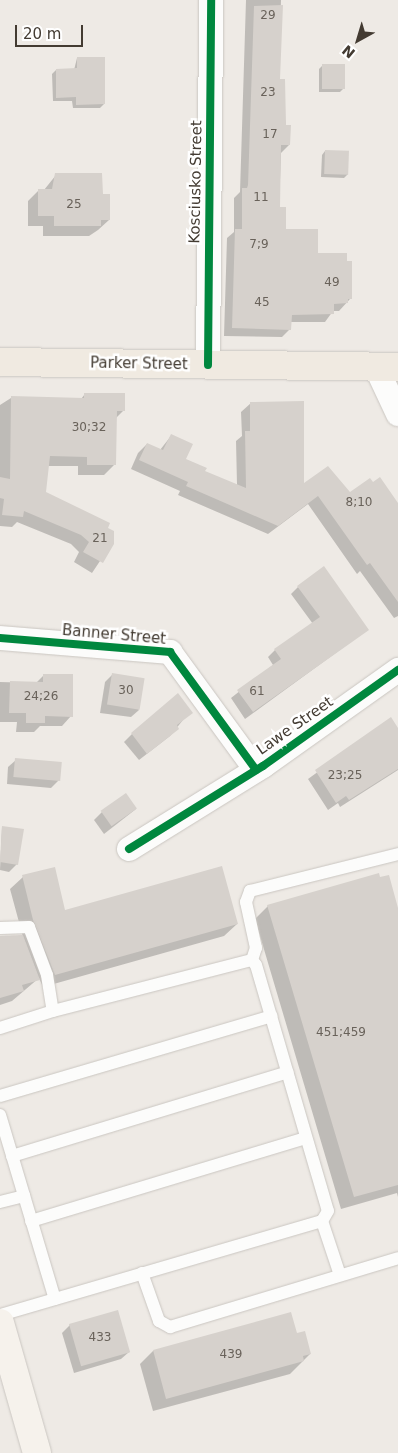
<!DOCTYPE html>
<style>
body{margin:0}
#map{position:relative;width:398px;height:1453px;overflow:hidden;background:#eeeae5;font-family:"DejaVu Sans",sans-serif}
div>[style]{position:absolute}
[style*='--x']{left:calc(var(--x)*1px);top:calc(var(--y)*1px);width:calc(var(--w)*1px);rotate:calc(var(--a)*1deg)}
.shadow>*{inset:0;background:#0003}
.building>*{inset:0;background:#d6d1cc;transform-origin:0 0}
.roads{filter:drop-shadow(0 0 1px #cac6c1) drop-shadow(0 0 1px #cac6c1)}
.lane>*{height:12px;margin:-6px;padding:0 6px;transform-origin:6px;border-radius:6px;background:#fcfcfb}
.street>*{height:24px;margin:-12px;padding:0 12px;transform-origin:12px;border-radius:12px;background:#fcfcfb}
.secondary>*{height:28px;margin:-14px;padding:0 14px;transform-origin:14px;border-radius:14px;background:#f6f2ec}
.primary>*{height:28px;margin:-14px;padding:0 14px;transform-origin:14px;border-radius:14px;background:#f0eae1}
.cycleway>*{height:8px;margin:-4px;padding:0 4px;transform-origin:4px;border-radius:4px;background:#00873e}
span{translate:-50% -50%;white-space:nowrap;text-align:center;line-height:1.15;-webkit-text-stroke:5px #fff;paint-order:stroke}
.number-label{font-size:12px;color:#69625a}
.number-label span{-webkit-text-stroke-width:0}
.street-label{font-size:15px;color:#433b32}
.north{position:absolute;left:333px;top:15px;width:50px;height:50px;-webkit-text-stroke:4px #fff;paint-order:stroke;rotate:219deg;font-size:14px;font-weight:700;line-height:20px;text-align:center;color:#433b32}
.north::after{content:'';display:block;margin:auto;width:18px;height:22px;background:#433b32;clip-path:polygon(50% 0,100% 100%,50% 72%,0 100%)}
.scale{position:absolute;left:15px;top:25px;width:68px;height:22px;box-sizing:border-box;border:2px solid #433b32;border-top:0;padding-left:6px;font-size:15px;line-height:18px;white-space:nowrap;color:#433b32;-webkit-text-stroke:4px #fff;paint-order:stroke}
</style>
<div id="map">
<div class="shadow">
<div style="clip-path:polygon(246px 0,281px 0,279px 80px,289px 145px,281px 153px,279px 208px,284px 230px,317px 255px,350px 299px,339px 311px,333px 311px,325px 322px,290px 322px,290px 329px,282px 337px,224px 336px,227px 238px,234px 232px,234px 198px,240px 192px)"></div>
<div style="clip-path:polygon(77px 58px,104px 104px,100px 108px,73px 108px,72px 101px,53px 101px,52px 74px,56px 70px,74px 70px)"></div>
<div style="clip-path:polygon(323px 65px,344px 88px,340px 92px,319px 92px,319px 69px)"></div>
<div style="clip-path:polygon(325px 151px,348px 174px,344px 178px,321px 177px,322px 155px)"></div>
<div style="clip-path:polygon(56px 175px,101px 195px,109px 220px,98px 230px,89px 236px,43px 236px,43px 226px,28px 226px,28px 201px,39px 190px,44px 190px)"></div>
<div style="clip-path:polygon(85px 394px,124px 410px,116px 418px,114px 465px,104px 475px,78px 475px,78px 466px,48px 466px,44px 492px,106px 528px,112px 543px,92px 573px,74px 562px,79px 552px,71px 544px,17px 522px,12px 527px,0 526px,0 405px,11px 398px,81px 399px)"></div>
<div style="clip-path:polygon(251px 403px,303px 485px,398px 506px,398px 616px,394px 618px,360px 571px,357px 574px,308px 504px,268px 534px,178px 495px,180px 491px,131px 469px,138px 453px,147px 444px,160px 450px,171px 436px,185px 460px,204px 472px,237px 485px,236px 441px,242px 436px,241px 412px)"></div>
<div style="clip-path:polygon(298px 587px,367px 630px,245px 719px,231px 698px,273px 665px,268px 657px,275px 650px,313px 624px,291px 594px)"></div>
<div style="clip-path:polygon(113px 674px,139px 710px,131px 717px,100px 713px,105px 682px)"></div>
<div style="clip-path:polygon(44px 675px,71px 716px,62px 726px,40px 726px,34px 732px,16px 732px,17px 722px,0 722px,0 682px,36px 683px)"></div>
<div style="clip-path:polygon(391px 719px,398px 730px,398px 770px,340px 807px,338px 803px,328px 810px,308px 779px)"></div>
<div style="clip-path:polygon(183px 720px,170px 736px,139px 760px,124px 742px,132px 734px)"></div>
<div style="clip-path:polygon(16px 760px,59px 780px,51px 788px,7px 784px,8px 767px)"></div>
<div style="clip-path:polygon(136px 809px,104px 834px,94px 820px,102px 812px)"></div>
<div style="clip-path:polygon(2px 827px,17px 864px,9px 872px,0 870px)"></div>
<div style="clip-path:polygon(23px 877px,64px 911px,237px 924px,224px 936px,43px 987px,39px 978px,12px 1001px,0 1005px,0 937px,23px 937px,10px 889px)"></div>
<div style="clip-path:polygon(268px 906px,398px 912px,398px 1197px,397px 1193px,341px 1209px,255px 919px)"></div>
<div style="clip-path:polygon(70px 1325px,129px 1352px,121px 1359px,74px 1373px,62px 1333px)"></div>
<div style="clip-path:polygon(296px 1335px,310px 1354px,290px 1374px,153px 1411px,140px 1364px,153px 1351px)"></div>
</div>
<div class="building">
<div style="clip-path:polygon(283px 5px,280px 79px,285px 79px,286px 125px,291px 125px,290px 145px,281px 145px,280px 207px,286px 207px,286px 229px,318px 229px,318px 253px,347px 253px,347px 261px,352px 261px,352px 299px,348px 299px,348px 303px,334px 304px,334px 314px,292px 315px,291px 330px,232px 328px,235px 229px,242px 229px,242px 188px,247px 188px,248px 185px,254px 6px)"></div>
<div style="clip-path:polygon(77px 57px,105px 57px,105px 104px,76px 105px,76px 97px,56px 98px,56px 69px,77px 68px)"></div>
<div style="left:322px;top:64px;width:23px;height:25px"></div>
<div style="left:325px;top:150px;width:24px;height:24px;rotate:2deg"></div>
<div style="clip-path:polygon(55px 173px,102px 173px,103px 194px,110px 194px,110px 220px,101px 220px,101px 226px,54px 226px,54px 216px,38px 216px,38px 189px,52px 189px)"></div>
<div style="clip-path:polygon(84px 393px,125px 393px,125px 411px,117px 411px,116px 465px,87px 465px,87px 457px,50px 456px,46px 492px,110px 523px,108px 528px,114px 531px,114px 544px,103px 563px,83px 552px,89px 542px,81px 535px,24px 511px,23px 517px,2px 515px,4px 499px,0 498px,0 477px,10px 479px,11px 396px,84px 398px)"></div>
<div style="clip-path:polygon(304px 401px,304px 483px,328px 466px,350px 492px,370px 478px,373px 482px,380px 477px,398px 503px,398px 602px,370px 563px,367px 565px,318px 496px,278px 526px,186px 486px,188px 482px,139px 460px,147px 443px,163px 450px,171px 434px,193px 444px,186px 459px,207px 468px,205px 471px,246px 488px,245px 431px,250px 431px,250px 402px)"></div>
<div style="clip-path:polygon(324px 566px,369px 630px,253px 712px,237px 690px,281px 659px,274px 649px,320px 617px,297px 586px)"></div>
<div style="left:112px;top:673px;width:33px;height:32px;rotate:9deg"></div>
<div style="clip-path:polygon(43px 674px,73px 674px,73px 717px,45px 716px,45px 723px,26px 723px,26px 713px,9px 713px,10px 681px,43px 682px)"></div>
<div style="clip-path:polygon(178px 693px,193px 713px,177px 725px,179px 729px,147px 754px,131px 733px)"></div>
<div style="clip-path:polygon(391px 717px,398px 728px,398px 769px,349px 800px,346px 796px,336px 803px,315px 770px)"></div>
<div style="left:15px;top:758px;width:47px;height:19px;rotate:5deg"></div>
<div style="left:126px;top:793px;width:19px;height:31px;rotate:55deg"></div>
<div style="clip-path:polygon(2px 826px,24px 829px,18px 865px,0 862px)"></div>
<div style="clip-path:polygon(222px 866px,238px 924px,55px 975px,33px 920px,22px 875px,55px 867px,65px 910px)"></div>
<div style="clip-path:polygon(379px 873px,380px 877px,389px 875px,398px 908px,398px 1185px,354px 1197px,267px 905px)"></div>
<div style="clip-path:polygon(23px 935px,40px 980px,22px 985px,24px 991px,0 998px,0 936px)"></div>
<div style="left:118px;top:1310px;width:44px;height:51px;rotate:74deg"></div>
<div style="clip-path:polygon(291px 1312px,297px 1333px,305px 1331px,311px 1354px,303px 1356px,304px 1361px,166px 1399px,153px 1350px)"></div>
</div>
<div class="roads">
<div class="lane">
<div style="--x:0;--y:928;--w:29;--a:-2"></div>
<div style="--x:29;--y:927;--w:51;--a:69.4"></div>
<div style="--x:47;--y:975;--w:36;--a:81"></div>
<div style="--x:252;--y:960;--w:13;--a:-72"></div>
<div style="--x:256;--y:948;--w:47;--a:-102.3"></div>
<div style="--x:246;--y:902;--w:12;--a:-70"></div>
<div style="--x:250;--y:891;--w:153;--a:-14"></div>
<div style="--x:0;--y:1028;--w:56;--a:-17.8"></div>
<div style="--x:53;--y:1011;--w:205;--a:-14.4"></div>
<div style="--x:252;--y:960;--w:6;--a:51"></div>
<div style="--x:256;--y:965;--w:256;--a:73.7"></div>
<div style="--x:328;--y:1211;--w:12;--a:121"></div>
<div style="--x:322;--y:1221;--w:335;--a:163.7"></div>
<div style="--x:0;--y:1096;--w:283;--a:-16.4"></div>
<div style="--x:0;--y:1115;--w:192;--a:73.4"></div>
<div style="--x:12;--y:1156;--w:288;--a:-16.9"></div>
<div style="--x:0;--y:1202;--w:25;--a:-14"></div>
<div style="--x:31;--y:1221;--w:287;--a:-16.8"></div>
<div style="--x:322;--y:1221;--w:57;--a:71.6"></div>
<div style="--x:142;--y:1273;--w:51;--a:70.5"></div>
<div style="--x:159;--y:1321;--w:13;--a:29"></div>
<div style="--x:170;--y:1327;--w:238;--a:-16.8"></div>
</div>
<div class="street">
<div style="--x:208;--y:365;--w:365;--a:-89.5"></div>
<div style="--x:376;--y:367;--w:52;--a:64.9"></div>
<div style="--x:0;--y:638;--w:171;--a:4.7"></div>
<div style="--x:170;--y:652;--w:146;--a:53.9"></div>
<div style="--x:129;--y:849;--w:158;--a:-31.8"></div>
<div style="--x:263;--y:766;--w:166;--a:-35.4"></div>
</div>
<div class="secondary">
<div style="--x:0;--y:1323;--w:135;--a:74.1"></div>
</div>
<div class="primary">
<div style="--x:0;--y:362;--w:398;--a:0.7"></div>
</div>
</div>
<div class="cycleway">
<div style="--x:208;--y:365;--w:365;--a:-89.5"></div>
<div style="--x:0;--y:638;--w:171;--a:4.7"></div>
<div style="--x:170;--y:652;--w:146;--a:53.9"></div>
<div style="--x:129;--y:849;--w:158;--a:-31.8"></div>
<div style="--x:263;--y:766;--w:166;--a:-35.4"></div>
</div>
<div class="number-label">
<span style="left:268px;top:16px">29</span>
<span style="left:268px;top:93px">23</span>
<span style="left:270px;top:135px">17</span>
<span style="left:261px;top:198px">11</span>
<span style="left:74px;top:205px">25</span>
<span style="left:259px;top:245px">7;9</span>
<span style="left:332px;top:283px">49</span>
<span style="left:262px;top:303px">45</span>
<span style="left:89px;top:428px">30;32</span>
<span style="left:359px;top:503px">8;10</span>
<span style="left:100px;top:539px">21</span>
<span style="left:126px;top:691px">30</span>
<span style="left:257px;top:692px">61</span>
<span style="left:41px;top:697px">24;26</span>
<span style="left:345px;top:776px">23;25</span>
<span style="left:341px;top:1033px">451;459</span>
<span style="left:100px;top:1338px">433</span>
<span style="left:231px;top:1355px">439</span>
</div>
<div class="street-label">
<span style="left:196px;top:182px;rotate:-89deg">Kosciusko Street</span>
<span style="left:139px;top:364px;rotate:1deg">Parker Street</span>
<span style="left:114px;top:635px;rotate:5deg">Banner Street</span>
<span style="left:295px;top:726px;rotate:-35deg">Lawe Street</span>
</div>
<div class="north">N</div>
<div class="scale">20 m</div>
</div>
